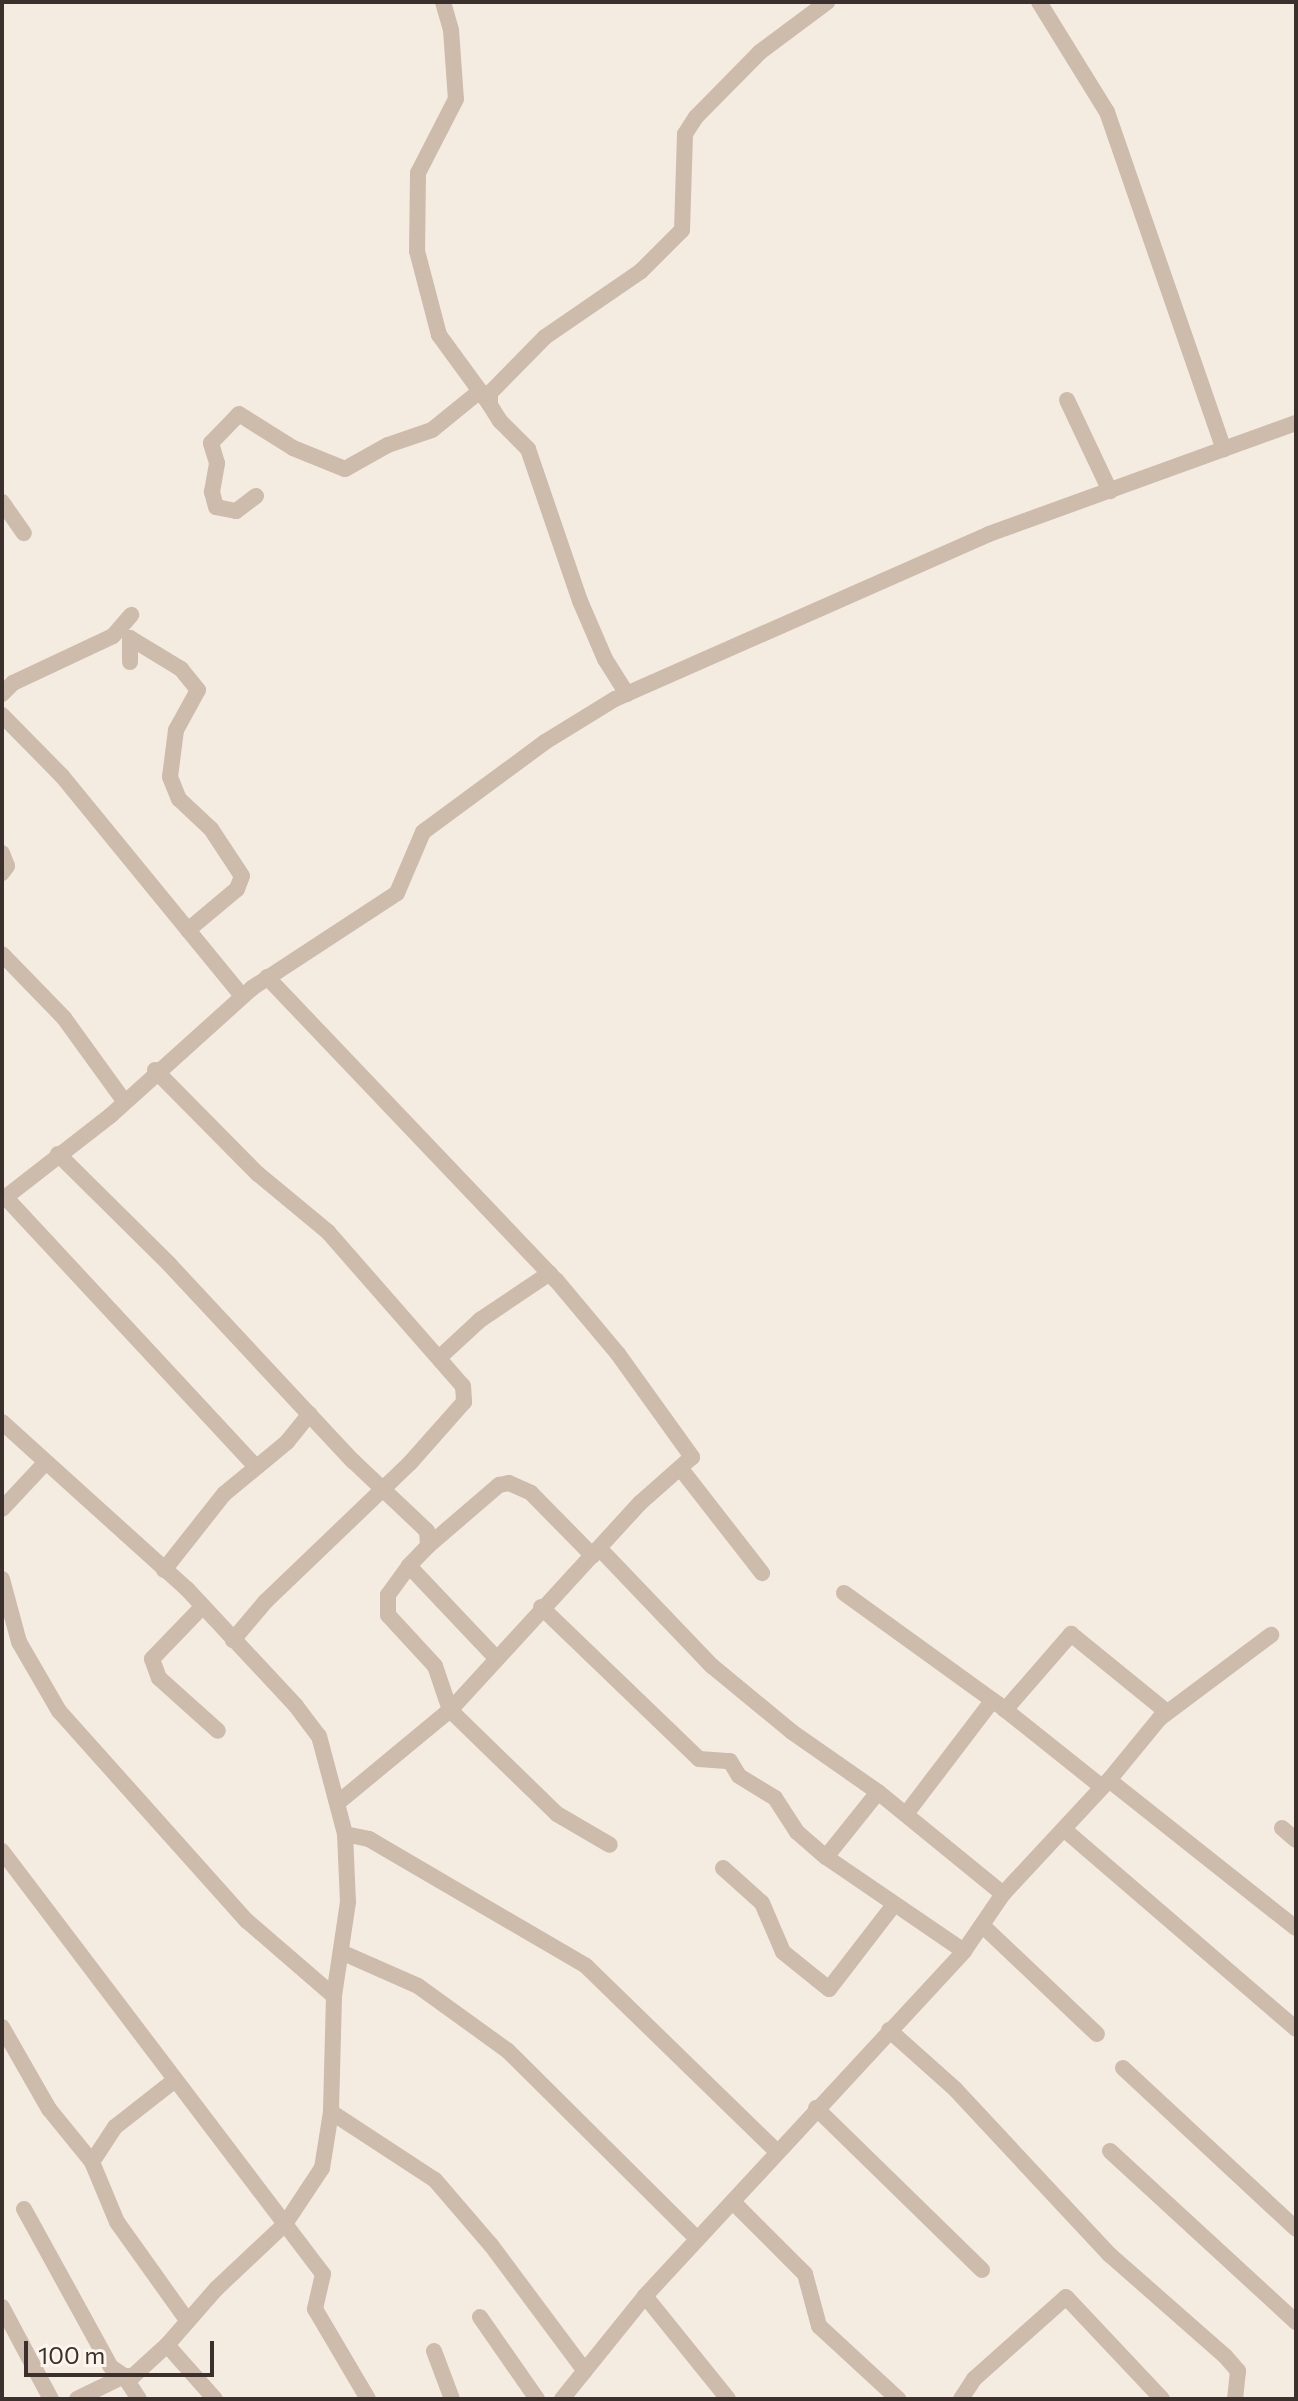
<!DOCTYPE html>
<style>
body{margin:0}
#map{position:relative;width:1298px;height:2401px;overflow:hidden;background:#f4ebe1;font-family:Commissioner,sans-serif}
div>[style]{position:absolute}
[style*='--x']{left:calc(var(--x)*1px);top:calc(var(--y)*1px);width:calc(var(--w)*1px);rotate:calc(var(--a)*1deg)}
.street>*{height:16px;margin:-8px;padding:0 8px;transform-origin:8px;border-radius:8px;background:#cdbbac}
span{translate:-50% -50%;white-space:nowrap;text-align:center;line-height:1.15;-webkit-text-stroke:7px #fbf5ee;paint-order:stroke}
.frame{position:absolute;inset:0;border:4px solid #3b302b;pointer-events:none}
.scale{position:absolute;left:24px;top:2341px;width:190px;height:36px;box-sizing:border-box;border:4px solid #3b302b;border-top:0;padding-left:10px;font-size:24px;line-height:28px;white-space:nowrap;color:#3b302b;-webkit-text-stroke:6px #fbf5ee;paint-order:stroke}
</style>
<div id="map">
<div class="street">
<div style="--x:443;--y:2;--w:29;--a:74"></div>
<div style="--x:451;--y:30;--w:69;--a:85.9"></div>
<div style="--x:456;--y:99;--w:83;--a:117.2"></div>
<div style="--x:418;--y:173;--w:78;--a:90.7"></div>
<div style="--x:417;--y:251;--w:87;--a:75.3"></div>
<div style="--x:439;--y:335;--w:87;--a:53.9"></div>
<div style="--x:1039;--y:2;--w:129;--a:58.3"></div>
<div style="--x:1107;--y:112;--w:357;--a:70.9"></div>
<div style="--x:1067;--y:400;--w:101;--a:64.7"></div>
<div style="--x:256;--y:496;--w:25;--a:143"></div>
<div style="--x:236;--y:511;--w:20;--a:-169"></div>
<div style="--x:216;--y:507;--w:16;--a:-105"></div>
<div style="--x:212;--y:492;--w:29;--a:-80"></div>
<div style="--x:217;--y:463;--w:21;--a:-107"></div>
<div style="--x:211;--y:443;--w:40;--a:-46"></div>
<div style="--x:239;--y:414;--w:64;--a:32.2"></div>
<div style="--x:293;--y:448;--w:56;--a:22"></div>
<div style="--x:345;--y:469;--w:49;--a:-29.2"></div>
<div style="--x:388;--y:445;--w:46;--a:-18.8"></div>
<div style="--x:432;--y:430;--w:62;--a:-39.1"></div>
<div style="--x:2;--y:502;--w:38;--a:55"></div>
<div style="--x:130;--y:662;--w:24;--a:-90"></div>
<div style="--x:130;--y:638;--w:60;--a:31.3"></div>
<div style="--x:181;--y:669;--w:27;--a:51"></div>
<div style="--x:198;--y:690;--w:46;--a:118.8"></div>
<div style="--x:176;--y:730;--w:47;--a:97.3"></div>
<div style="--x:170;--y:777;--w:24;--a:68"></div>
<div style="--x:179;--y:799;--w:44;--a:43.2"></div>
<div style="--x:211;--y:829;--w:56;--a:56.6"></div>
<div style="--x:242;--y:876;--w:14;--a:111"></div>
<div style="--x:237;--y:889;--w:64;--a:140.1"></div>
<div style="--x:2;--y:694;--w:16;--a:-45"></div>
<div style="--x:13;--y:683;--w:110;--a:-25.2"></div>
<div style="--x:113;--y:636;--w:28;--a:-49"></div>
<div style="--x:627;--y:694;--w:41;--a:-122.2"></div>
<div style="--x:605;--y:659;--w:63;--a:-113.3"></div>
<div style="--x:580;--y:601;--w:161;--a:-108.9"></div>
<div style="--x:528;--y:449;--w:40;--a:-135"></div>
<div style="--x:500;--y:421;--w:19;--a:-122"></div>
<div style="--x:490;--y:405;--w:12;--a:-90"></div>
<div style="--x:490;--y:393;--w:78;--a:-45.5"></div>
<div style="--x:545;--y:337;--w:116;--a:-34.5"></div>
<div style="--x:641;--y:271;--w:58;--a:-45"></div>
<div style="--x:682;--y:230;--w:96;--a:-88.2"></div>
<div style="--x:685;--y:134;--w:20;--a:-57"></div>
<div style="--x:696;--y:117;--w:91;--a:-45.4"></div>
<div style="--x:760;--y:52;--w:84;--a:-36.7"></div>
<div style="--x:2;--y:715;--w:86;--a:45.5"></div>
<div style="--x:62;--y:776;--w:284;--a:50.7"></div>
<div style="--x:2;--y:853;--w:14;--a:69"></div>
<div style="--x:7;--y:866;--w:9;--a:126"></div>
<div style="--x:2;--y:954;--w:89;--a:45.9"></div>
<div style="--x:64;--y:1018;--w:102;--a:54.1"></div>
<div style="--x:267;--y:977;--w:419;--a:46.4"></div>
<div style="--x:556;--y:1280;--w:97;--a:50"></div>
<div style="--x:618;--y:1354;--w:127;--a:54.3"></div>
<div style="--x:692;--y:1457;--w:69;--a:138.5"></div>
<div style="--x:640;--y:1503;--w:281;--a:132.5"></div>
<div style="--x:450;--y:1710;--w:143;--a:140.4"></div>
<div style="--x:155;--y:1070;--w:146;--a:45.3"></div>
<div style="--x:258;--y:1174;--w:91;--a:39.6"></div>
<div style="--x:328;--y:1232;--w:205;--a:48.8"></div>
<div style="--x:463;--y:1386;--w:16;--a:86"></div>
<div style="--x:464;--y:1402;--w:80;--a:131.5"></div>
<div style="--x:411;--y:1462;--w:202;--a:136.2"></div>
<div style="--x:265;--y:1602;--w:50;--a:130.1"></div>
<div style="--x:58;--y:1154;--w:156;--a:44.7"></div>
<div style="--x:169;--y:1264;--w:270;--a:47"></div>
<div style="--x:353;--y:1461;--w:102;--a:43.4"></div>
<div style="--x:427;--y:1531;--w:15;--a:86"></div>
<div style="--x:428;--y:1546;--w:28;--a:134"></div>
<div style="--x:409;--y:1566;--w:125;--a:46.6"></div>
<div style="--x:2;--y:1200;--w:137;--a:-37.9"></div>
<div style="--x:110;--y:1116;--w:191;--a:-42"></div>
<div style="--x:252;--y:988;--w:173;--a:-33.2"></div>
<div style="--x:397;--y:893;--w:66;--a:-66.9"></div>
<div style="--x:423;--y:832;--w:152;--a:-36.4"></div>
<div style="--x:545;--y:742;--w:82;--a:-31.6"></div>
<div style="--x:615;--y:699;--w:409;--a:-23.8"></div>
<div style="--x:989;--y:534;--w:326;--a:-19.9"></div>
<div style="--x:8;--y:1200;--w:364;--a:47.1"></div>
<div style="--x:440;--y:1357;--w:54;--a:-42.8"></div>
<div style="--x:480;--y:1320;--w:84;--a:-33.9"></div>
<div style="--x:2;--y:1422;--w:249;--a:42.1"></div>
<div style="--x:187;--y:1589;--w:160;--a:47"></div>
<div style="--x:296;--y:1706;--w:38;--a:53"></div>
<div style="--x:319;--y:1736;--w:101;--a:75.1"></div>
<div style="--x:345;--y:1834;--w:68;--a:87.5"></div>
<div style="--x:348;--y:1902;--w:95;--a:98.5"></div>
<div style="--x:334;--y:1996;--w:116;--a:91.5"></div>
<div style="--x:331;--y:2112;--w:57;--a:99.1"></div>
<div style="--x:322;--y:2168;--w:67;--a:123.5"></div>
<div style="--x:285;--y:2224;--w:95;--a:136.7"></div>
<div style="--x:216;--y:2289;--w:74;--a:131.2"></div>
<div style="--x:167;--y:2345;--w:46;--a:137.6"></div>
<div style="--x:133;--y:2376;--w:9;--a:180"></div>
<div style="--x:124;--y:2376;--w:27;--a:57"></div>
<div style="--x:681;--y:1469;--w:132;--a:52.1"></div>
<div style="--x:2;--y:1509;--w:64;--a:-46.9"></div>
<div style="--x:428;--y:1546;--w:94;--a:-40.7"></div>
<div style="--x:499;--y:1485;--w:10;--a:-11"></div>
<div style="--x:509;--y:1483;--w:24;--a:24"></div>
<div style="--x:531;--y:1493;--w:88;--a:45.5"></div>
<div style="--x:600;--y:1549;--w:162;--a:46.3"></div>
<div style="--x:712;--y:1666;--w:104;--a:39.5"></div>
<div style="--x:792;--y:1732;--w:105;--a:34.9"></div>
<div style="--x:409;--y:1566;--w:36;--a:126"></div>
<div style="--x:388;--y:1595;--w:20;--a:90"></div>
<div style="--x:388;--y:1615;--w:69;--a:47.3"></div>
<div style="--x:435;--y:1666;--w:46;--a:71.2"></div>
<div style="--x:450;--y:1710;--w:149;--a:44.2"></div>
<div style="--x:557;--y:1814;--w:61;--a:30.3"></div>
<div style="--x:164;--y:1570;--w:97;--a:-51.7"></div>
<div style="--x:224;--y:1494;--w:82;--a:-39.5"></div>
<div style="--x:287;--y:1442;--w:36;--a:-51"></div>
<div style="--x:2;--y:1579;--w:65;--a:74.9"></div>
<div style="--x:19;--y:1642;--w:80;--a:59.9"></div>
<div style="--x:59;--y:1711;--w:282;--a:48.2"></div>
<div style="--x:247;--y:1921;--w:115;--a:40.8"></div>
<div style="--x:844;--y:1593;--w:190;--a:35.8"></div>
<div style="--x:998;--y:1704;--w:133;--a:38.6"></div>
<div style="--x:202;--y:1607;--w:72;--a:133.9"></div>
<div style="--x:152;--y:1659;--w:20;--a:70"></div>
<div style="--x:159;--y:1678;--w:79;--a:41.9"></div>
<div style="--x:541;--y:1607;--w:219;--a:43.9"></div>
<div style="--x:699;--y:1759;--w:31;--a:4"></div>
<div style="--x:730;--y:1761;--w:17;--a:59"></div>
<div style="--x:739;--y:1776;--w:42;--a:31.4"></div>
<div style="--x:775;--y:1798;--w:40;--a:57.1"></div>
<div style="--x:797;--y:1832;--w:38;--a:41"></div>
<div style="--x:826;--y:1857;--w:167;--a:34.3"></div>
<div style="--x:1005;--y:1710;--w:101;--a:-49"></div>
<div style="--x:1071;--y:1634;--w:124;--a:39.1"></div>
<div style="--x:1109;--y:1780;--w:80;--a:-50.6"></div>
<div style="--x:1160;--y:1718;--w:139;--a:-36.8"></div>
<div style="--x:906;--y:1814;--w:143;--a:-52.7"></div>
<div style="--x:1282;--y:1828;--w:18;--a:41"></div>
<div style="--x:1066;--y:1831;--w:303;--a:40.7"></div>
<div style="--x:345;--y:1834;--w:25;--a:12"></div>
<div style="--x:369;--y:1839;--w:251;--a:30.3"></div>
<div style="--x:586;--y:1966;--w:265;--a:44.2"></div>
<div style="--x:2;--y:1851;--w:531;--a:52.81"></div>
<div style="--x:323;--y:2274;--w:36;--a:103"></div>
<div style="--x:315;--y:2309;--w:104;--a:59.5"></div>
<div style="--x:826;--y:1857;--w:83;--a:-51.3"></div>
<div style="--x:878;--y:1792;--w:161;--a:39.2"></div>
<div style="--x:723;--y:1868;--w:52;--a:41.9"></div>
<div style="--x:762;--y:1903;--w:53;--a:66.8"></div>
<div style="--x:783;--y:1952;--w:59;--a:38.8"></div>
<div style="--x:829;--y:1989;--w:105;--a:-52.4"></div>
<div style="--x:983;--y:1926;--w:157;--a:43.5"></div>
<div style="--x:341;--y:1952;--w:84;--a:23.8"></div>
<div style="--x:418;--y:1986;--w:111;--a:35.8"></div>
<div style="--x:508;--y:2051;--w:267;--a:44.8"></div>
<div style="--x:2;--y:2027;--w:95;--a:60.2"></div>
<div style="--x:49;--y:2109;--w:68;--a:50.9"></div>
<div style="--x:92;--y:2162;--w:65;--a:67.4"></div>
<div style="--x:117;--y:2222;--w:120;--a:54.5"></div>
<div style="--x:889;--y:2030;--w:89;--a:41.8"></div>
<div style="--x:955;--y:2089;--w:227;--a:47"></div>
<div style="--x:1110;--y:2255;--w:153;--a:41.3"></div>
<div style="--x:1225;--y:2356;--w:20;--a:49"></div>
<div style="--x:1238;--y:2371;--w:28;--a:96"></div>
<div style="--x:1123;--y:2068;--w:236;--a:42.9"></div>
<div style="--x:816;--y:2108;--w:232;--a:44.3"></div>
<div style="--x:331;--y:2112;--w:124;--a:33.2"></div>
<div style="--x:435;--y:2180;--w:86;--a:49.3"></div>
<div style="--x:491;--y:2245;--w:157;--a:53.3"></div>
<div style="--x:1110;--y:2151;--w:253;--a:42.6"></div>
<div style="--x:92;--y:2162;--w:42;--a:-56.7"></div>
<div style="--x:115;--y:2127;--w:76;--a:-38.1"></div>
<div style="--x:735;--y:2204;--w:99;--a:45"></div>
<div style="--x:805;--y:2274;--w:54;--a:74.9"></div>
<div style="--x:819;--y:2326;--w:108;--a:42.7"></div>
<div style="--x:24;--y:2209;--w:180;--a:61.2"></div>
<div style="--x:111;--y:2367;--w:16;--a:35"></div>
<div style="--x:645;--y:2296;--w:132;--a:51.1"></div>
<div style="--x:2;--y:2307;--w:104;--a:62"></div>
<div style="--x:480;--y:2317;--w:100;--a:55.2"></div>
<div style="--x:167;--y:2345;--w:72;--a:48.4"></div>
<div style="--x:434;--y:2351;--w:51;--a:69.4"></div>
<div style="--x:77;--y:2399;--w:52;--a:-26.1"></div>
<div style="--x:562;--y:2399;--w:132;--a:-51.1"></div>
<div style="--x:645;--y:2296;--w:470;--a:-47.2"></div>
<div style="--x:964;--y:1951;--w:69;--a:-55.6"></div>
<div style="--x:1003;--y:1894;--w:156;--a:-47.1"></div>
<div style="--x:1109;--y:1780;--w:238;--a:38.4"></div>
<div style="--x:961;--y:2399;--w:24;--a:-57"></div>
<div style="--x:974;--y:2379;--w:123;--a:-41.7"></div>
<div style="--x:1066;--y:2297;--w:140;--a:46.7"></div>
</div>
<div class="frame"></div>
<div class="scale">100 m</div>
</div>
